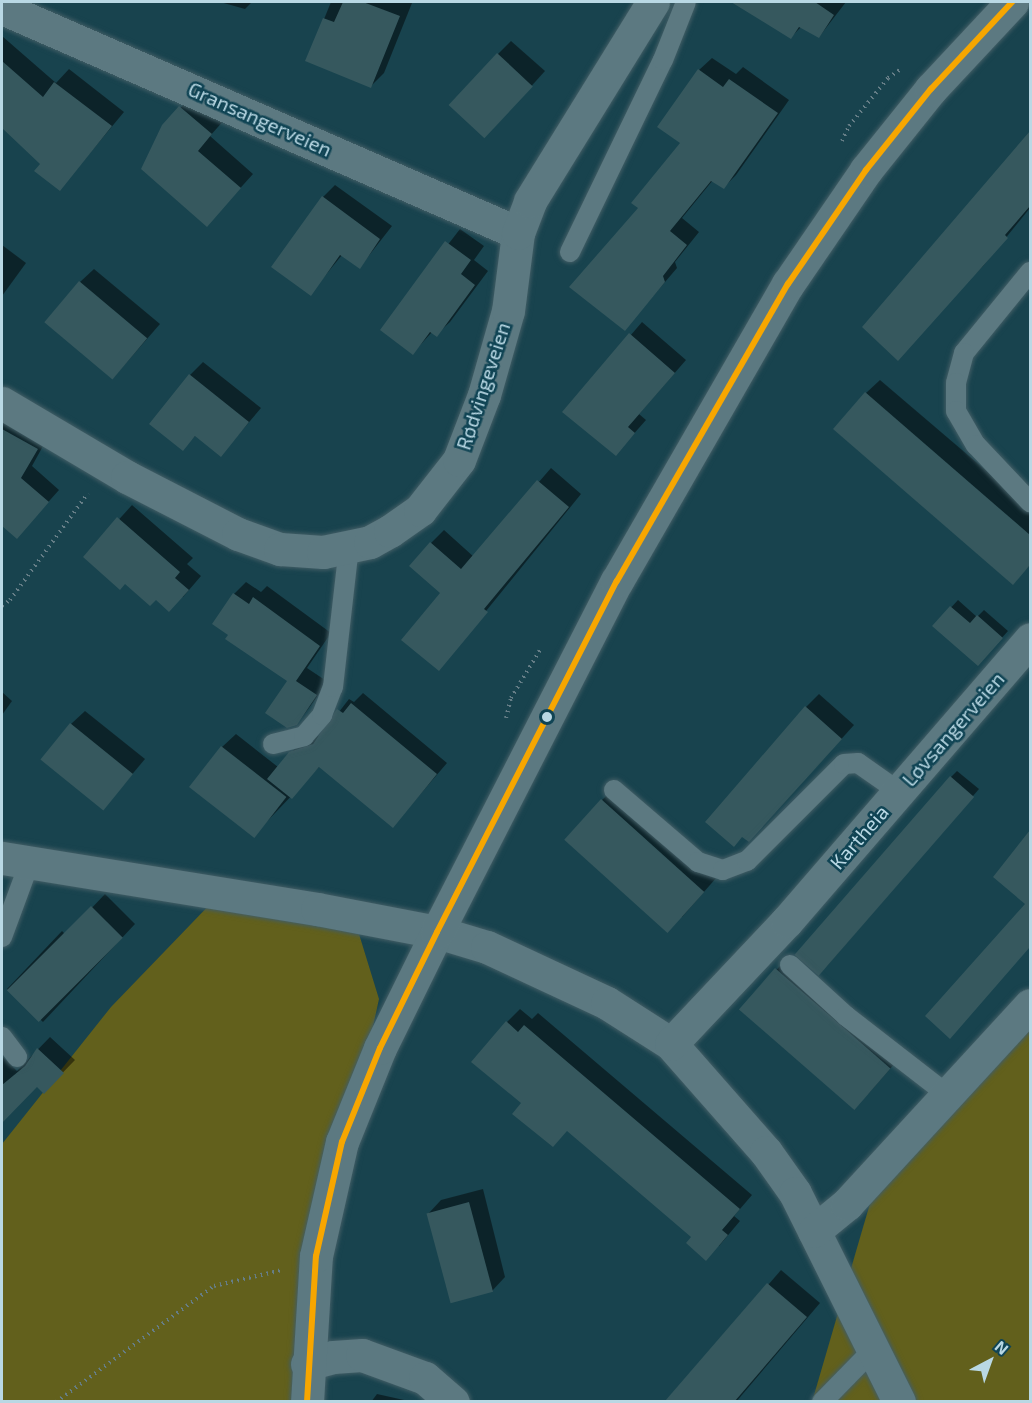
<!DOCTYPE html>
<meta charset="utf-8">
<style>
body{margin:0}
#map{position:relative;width:1032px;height:1403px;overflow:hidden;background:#18434e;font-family:"Exo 2",sans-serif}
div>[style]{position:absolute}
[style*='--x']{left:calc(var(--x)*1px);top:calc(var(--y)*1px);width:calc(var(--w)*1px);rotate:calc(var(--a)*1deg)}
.green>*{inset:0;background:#62601c}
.shadow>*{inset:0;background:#0007}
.building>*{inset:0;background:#36585e;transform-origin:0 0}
.path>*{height:4px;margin-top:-2px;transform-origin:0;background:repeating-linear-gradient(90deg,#667e87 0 1.5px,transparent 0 6px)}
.roads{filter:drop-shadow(0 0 2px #425d65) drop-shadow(0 0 2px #425d65)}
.service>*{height:20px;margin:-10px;padding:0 10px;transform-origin:10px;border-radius:10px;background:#5c7981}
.minor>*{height:33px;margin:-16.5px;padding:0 16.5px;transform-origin:16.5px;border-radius:16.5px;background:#5c7981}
.tertiary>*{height:33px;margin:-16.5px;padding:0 16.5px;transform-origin:16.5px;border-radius:16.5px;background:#5c7981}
.bus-1>*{height:6px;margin:-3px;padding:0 3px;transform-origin:3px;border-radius:3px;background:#f7a600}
.dots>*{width:16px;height:16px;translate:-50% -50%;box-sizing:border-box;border:3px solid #104454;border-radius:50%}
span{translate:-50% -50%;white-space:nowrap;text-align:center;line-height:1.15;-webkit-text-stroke:5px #104454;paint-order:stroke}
.street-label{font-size:20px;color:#b9d8e4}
.frame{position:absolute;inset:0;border:3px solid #b9d8e4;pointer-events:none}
.north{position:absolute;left:960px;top:1331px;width:60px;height:60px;-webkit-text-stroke:4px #104454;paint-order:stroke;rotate:41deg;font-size:16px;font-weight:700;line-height:24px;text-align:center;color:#b9d8e4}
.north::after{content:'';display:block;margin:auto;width:21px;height:27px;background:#b9d8e4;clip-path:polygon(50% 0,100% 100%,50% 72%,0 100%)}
</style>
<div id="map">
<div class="green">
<div style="clip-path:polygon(217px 897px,359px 934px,379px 999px,336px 1197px,309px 1401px,2px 1401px,2px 1144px,111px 1007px)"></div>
<div style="clip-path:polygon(1030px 1005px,1030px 1401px,812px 1402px,871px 1200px)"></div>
</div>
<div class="shadow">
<div style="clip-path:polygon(220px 2px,252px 2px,245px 9px)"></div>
<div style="clip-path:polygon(331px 2px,412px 3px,384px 73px,371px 86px,307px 61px)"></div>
<div style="clip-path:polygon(750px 2px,846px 2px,819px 37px,802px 26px,791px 37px,746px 9px)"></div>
<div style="clip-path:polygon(2px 36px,56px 83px,69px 69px,124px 112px,60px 189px,28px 148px,2px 126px)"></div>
<div style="clip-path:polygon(511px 41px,545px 71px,499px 122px,498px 54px)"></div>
<div style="clip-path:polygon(712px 58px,736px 74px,743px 67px,789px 100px,736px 175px,724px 187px,713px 180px,682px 218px,699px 232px,675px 262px,677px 268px,625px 329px,640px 208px,682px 142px,699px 70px)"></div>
<div style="clip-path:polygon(194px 93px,225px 119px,210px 136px,253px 174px,207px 225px,164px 126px)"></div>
<div style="clip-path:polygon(1030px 137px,1030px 208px,983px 266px,969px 280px,865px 327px)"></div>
<div style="clip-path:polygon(335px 185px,392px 226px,360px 267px,342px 255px,310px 294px,323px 197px)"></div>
<div style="clip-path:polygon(460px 229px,484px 246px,474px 260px,488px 271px,450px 322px,436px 335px,432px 332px,413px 353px,382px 330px)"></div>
<div style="clip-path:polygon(2px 245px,26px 263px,2px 296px)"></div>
<div style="clip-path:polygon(94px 269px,160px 324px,113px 378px,80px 282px)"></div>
<div style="clip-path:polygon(642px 322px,686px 360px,639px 414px,646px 420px,616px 454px,565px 412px)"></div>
<div style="clip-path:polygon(203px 362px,261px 408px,221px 455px,196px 435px,183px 449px,190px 375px)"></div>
<div style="clip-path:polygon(880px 380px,1030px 508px,1030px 565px,1026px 569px,866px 393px)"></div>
<div style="clip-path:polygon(2px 411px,48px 437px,32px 466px,59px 490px,17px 537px,2px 524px)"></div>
<div style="clip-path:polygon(551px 468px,581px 494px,439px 669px,442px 592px,431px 543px,444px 530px,474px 557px)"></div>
<div style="clip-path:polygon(132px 505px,193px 558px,187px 564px,201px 576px,183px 597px,156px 599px,85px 557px)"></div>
<div style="clip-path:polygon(246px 582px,261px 592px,267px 586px,331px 633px,307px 668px,328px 682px,297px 724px,289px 681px,230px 634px,234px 594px)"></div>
<div style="clip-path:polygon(958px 600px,977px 617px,984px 610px,1008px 631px,984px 658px,934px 626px)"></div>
<div style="clip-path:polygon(2px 692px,12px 701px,2px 715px)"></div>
<div style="clip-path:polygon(363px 693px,447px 763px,393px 826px,320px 766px,253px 836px,222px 747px,236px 734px,278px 767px,301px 742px,321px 735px,349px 699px,354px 702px)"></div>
<div style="clip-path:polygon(819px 694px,854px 725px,762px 827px,743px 835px,806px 707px)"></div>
<div style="clip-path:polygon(85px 711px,145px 759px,103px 809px,71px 724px)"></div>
<div style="clip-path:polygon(957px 771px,979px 789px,826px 967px,951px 777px)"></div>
<div style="clip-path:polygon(616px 787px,717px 877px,682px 917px,602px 800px)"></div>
<div style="clip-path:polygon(1030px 833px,1030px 906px,995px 877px)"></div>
<div style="clip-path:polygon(105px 894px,135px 924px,43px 1022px,7px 989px,62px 931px,66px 935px)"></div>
<div style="clip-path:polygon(790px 955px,903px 1054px,868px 1094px,741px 1009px)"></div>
<div style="clip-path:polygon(520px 1009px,532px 1019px,538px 1013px,752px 1195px,734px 1216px,740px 1221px,719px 1246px,693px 1237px,568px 1129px,523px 1103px,507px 1022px)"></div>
<div style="clip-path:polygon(50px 1037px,75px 1060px,44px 1092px,37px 1085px,2px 1120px,2px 1056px,17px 1071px)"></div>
<div style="clip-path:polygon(483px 1189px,505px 1277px,492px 1291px,428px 1214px,441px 1200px)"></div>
<div style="clip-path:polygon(781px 1270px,820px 1303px,736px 1402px,667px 1402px)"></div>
<div style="clip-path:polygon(377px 1394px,413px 1402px,371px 1402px)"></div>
</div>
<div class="building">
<div style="clip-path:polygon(343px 2px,363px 2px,400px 16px,371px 88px,305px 61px,323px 18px,334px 22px)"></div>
<div style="clip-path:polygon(731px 2px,815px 2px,834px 15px,819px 38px,799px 27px,791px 39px)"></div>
<div style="left:497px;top:53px;width:49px;height:71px;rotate:43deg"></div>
<div style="clip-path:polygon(2px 61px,43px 97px,54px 82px,112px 126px,60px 191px,34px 171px,40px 164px,2px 128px)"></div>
<div style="clip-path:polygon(698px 69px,723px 87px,729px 79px,778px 113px,724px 189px,711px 181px,670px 231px,687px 245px,663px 276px,665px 282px,625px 331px,569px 287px,638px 208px,631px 203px,680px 143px,657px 127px)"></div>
<div style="clip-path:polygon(179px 106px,212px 134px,198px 151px,241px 188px,207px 227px,141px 169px,162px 125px)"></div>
<div style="clip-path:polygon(1030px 131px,1030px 206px,1005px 235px,1008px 238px,898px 361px,862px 327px)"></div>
<div style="clip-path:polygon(322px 196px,380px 239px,360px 269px,340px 255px,311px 296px,271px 267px)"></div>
<div style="clip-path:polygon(445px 241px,471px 260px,461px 274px,475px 285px,437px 337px,430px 332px,413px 355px,380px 330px)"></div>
<div style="left:79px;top:281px;width:89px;height:54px;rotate:40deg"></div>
<div style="clip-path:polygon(629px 333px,675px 373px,628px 427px,635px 433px,616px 456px,562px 412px)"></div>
<div style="clip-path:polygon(189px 374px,249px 422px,221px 457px,195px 436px,183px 451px,149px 424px)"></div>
<div style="clip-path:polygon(865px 392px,1030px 535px,1030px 565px,1013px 585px,833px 429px)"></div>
<div style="clip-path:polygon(2px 429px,38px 449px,21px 478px,49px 502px,17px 539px,2px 526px)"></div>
<div style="clip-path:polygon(537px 480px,569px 507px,484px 609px,488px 612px,439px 671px,401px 640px,440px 593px,409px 566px,430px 542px,461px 569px)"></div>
<div style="clip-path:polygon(117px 517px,180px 572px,175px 578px,189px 590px,169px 612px,156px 600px,150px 606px,125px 584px,120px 590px,83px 557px)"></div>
<div style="clip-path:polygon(233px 593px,249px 604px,253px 597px,320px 646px,296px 681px,317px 695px,297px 725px,287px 728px,265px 713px,287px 681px,225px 639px,228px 635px,212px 624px)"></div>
<div style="clip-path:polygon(950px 606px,970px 623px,977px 615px,1003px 638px,978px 666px,932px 626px)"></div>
<div style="clip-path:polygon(351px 703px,437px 774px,393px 828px,319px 767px,292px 799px,267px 779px,289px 752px,313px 744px,337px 709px,343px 713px)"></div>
<div style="clip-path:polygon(805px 706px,842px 739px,749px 842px,742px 837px,734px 847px,705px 822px)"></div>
<div style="left:70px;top:723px;width:81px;height:47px;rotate:39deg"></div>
<div style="left:221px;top:746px;width:83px;height:52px;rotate:38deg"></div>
<div style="left:950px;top:776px;width:32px;height:237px;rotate:41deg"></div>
<div style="left:601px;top:799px;width:139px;height:55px;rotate:42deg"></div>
<div style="clip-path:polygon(1030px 830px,1030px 947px,950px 1039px,925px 1016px,1025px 904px,993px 877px)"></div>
<div style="left:91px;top:906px;width:45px;height:119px;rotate:45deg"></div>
<div style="left:775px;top:968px;width:153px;height:55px;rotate:41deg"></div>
<div style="clip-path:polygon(506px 1021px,518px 1032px,524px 1025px,740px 1209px,722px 1230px,728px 1235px,706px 1261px,686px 1243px,691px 1237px,567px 1131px,553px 1147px,512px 1114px,521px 1103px,471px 1062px)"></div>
<div style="clip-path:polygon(37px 1048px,64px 1073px,44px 1094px,37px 1087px,2px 1123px,2px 1085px,25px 1066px)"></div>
<div style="left:469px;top:1202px;width:93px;height:44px;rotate:75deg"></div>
<div style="clip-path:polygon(767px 1283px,807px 1317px,735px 1401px,665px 1401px)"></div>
</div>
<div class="path">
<div style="--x:842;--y:141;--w:17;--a:-65"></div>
<div style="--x:849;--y:126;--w:62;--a:-50.9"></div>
<div style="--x:888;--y:78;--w:16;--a:-35"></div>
<div style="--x:2;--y:606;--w:10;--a:-37"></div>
<div style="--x:10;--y:600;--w:132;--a:-53.9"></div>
<div style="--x:506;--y:718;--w:21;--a:-76"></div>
<div style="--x:511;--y:698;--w:56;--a:-58.9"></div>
<div style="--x:56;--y:1402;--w:196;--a:-36.3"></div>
<div style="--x:214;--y:1286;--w:70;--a:-13.2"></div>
</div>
<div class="roads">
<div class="service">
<div style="--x:570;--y:252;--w:213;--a:-64.2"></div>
<div style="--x:663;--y:60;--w:62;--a:-68.4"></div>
<div style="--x:1030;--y:272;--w:104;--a:129.2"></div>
<div style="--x:964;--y:353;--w:31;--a:105"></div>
<div style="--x:956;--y:383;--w:28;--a:90"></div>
<div style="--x:956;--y:411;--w:39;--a:60"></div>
<div style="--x:976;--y:445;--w:79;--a:46.5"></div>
<div style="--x:273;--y:744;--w:32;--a:-14"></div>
<div style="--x:304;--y:736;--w:28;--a:-49"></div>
<div style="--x:322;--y:715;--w:30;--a:-69"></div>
<div style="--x:333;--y:687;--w:141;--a:-83.5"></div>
<div style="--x:614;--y:790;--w:111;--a:40.6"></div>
<div style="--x:698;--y:862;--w:26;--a:18"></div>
<div style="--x:723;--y:870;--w:26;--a:-21"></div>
<div style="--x:747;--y:861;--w:137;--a:-45"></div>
<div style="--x:844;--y:764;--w:14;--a:-4"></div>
<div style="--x:858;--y:763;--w:49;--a:35"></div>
<div style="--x:2;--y:937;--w:78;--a:-69.7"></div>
<div style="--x:790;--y:965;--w:76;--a:42.3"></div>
<div style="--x:846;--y:1016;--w:130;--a:37.8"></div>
<div style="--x:2;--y:1037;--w:25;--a:53"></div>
<div style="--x:822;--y:1402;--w:70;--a:-45.6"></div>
</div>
<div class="minor">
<div style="--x:2;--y:8;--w:563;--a:23.56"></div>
<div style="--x:2;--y:403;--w:145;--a:30.6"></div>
<div style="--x:127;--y:477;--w:125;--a:27.2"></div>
<div style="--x:238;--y:534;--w:45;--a:19.7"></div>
<div style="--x:280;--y:549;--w:43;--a:4"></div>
<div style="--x:323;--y:552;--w:48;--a:-12"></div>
<div style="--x:370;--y:542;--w:23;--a:-29"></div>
<div style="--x:390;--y:531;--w:37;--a:-35"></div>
<div style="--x:420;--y:510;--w:63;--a:-52"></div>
<div style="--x:459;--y:460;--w:70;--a:-69"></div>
<div style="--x:484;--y:395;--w:87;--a:-74.1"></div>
<div style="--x:508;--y:311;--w:79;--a:-82.7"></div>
<div style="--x:518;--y:233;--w:34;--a:-69"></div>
<div style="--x:530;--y:201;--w:234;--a:-58.3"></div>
<div style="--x:2;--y:858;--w:319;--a:9.2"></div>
<div style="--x:317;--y:909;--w:122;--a:10.9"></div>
<div style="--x:437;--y:932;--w:52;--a:16.7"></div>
<div style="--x:487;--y:947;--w:132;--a:25"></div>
<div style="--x:607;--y:1003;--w:76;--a:32.6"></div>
<div style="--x:671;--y:1044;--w:144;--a:48.7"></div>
<div style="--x:766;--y:1152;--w:50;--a:54.7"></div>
<div style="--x:795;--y:1193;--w:233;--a:63.5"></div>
<div style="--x:671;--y:1044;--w:169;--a:-46.7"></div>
<div style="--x:787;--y:921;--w:372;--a:-49.2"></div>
<div style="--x:814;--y:1231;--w:43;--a:-39.3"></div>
<div style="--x:847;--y:1204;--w:270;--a:-47.4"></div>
<div style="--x:307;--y:1364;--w:27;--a:-15"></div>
<div style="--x:333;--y:1357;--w:29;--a:-4"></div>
<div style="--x:362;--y:1355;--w:67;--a:20.1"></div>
<div style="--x:425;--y:1378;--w:37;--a:41"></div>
</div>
<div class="tertiary">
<div style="--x:307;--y:1402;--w:146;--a:-86.5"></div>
<div style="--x:316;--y:1256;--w:117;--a:-77.2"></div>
<div style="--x:342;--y:1142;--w:101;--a:-68"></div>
<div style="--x:380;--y:1048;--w:129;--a:-63.8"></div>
<div style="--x:437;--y:932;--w:394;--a:-62.9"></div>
<div style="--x:617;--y:581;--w:343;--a:-60.1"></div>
<div style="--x:788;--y:284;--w:138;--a:-55.6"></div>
<div style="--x:866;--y:170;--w:104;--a:-51.3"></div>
<div style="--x:931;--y:89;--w:119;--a:-47"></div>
</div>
</div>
<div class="bus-1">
<div style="--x:307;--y:1402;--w:146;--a:-86.5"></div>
<div style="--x:316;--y:1256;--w:117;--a:-77.2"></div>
<div style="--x:342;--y:1142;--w:101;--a:-68"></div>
<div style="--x:380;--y:1048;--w:129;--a:-63.8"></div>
<div style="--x:437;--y:932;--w:394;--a:-62.9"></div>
<div style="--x:617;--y:581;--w:343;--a:-60.1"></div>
<div style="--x:788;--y:284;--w:138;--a:-55.6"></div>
<div style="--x:866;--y:170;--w:104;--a:-51.3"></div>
<div style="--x:931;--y:89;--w:119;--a:-47"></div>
</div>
<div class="dots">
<div style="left:547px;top:717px;background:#b9d8e4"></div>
</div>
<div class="street-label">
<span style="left:260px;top:119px;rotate:24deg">Gransangerveien</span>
<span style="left:483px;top:386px;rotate:-72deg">Rødvingeveien</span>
<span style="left:953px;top:729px;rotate:-49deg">Løvsangerveien</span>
<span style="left:859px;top:837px;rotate:-49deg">Kartheia</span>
</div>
<div class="frame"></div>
<div class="north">N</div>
</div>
